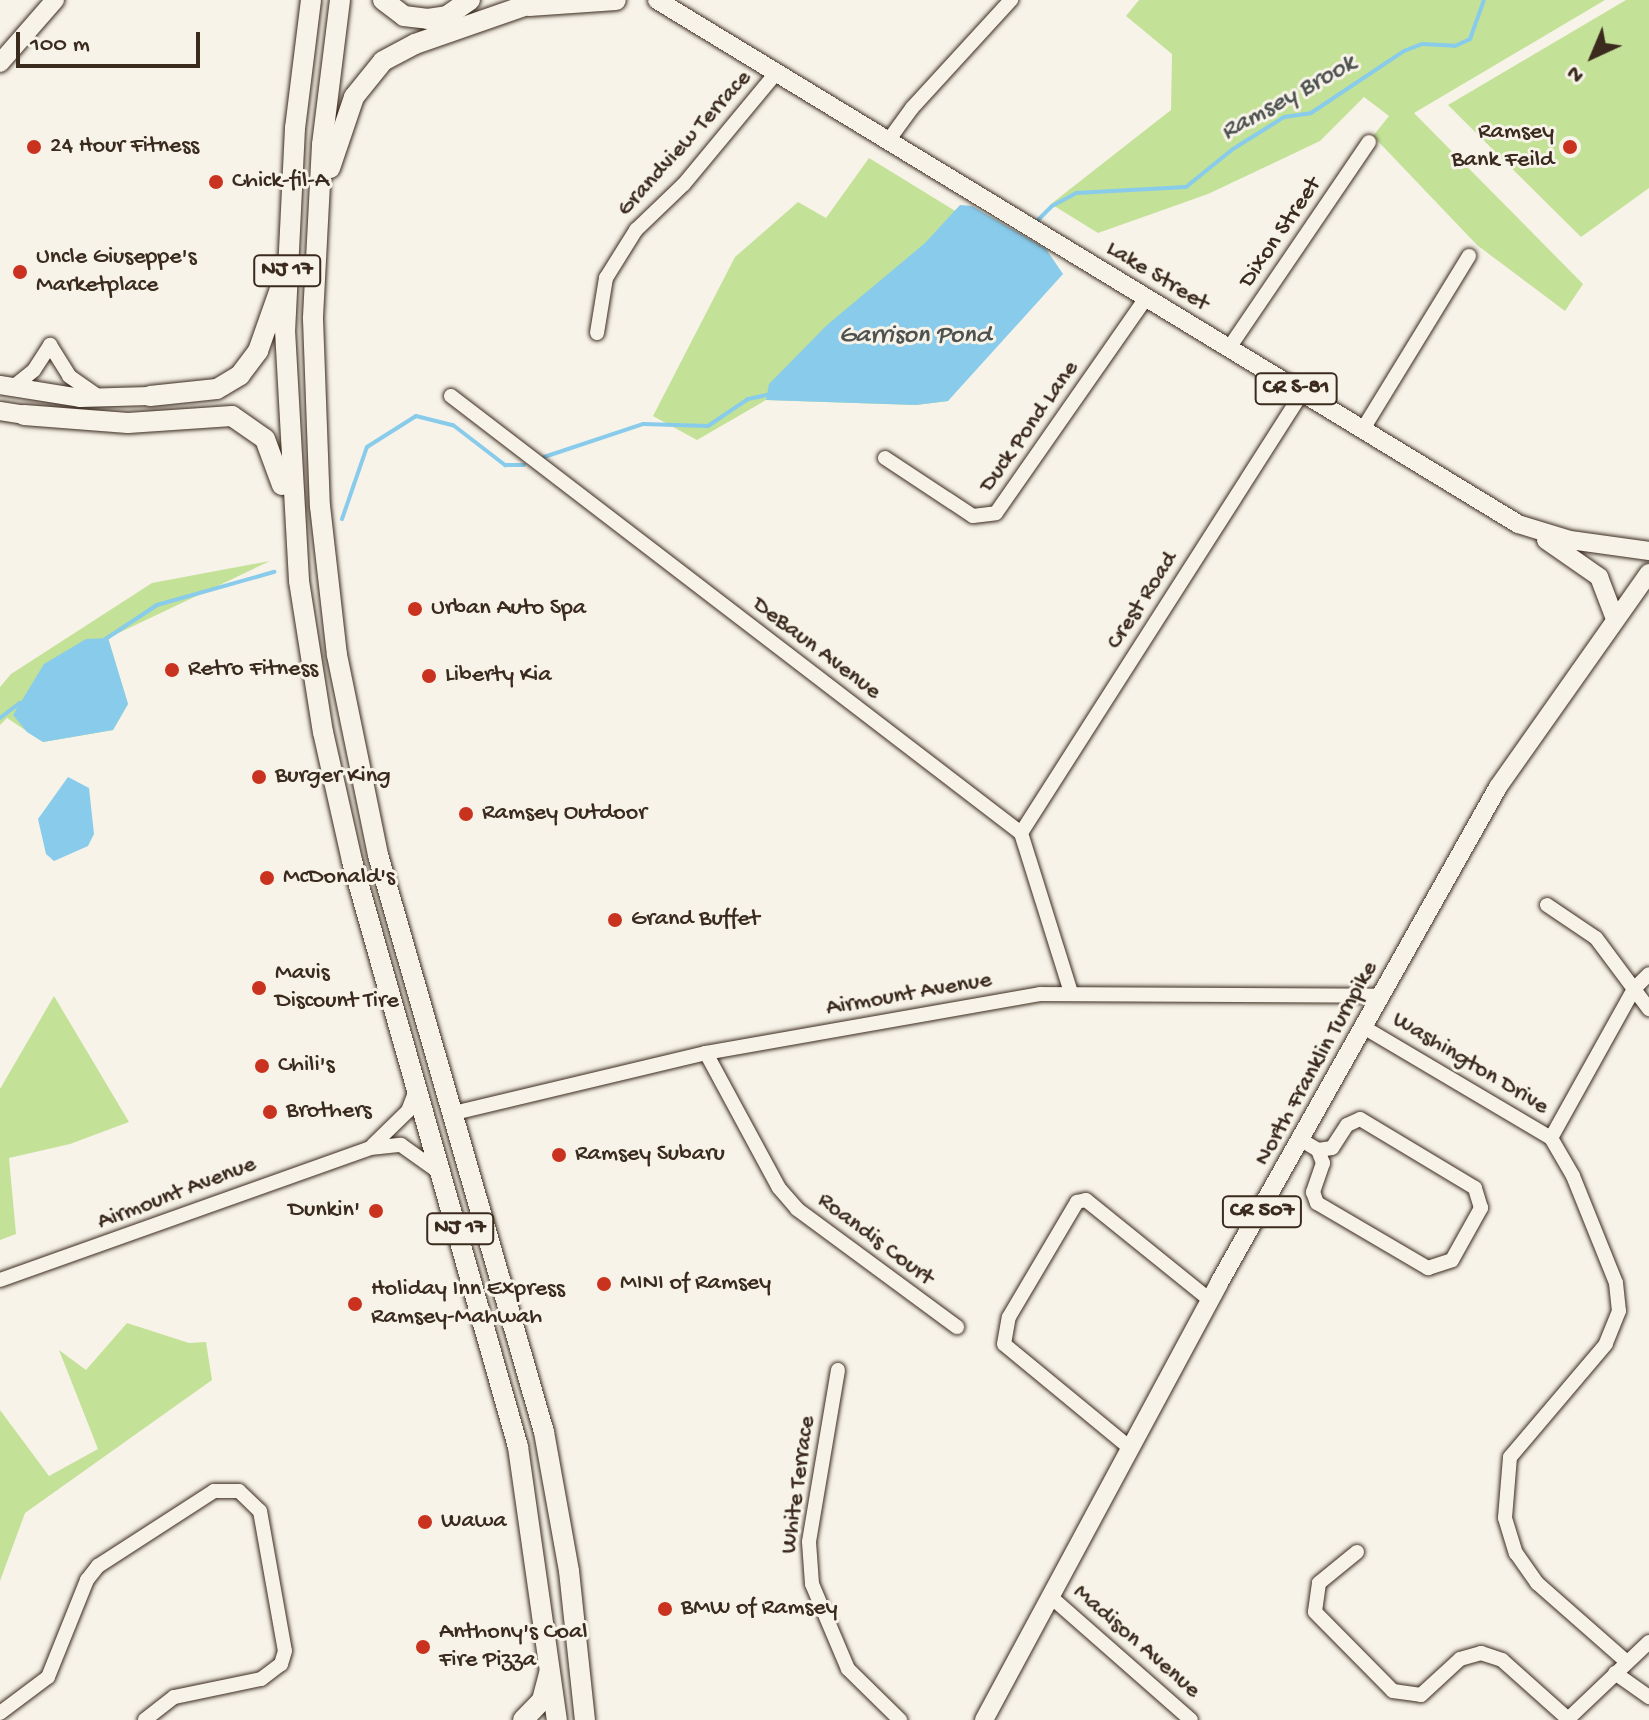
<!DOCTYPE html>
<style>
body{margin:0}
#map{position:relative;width:1649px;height:1720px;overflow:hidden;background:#f7f3e8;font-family:"Gochi Hand",sans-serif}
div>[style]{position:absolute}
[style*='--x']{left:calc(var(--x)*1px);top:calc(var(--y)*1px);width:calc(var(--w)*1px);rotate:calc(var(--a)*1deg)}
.green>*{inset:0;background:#c4e198}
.water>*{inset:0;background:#89cbea}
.stream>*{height:4px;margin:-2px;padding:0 2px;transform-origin:2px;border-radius:2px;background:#89cbea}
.roads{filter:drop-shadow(0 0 2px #3b2a1e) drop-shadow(0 0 2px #3b2a1e)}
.minor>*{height:14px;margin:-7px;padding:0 7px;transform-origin:7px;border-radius:7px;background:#f7f3e8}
.major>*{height:18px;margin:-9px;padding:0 9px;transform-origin:9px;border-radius:9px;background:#f7f3e8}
.highway>*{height:20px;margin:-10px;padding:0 10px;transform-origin:10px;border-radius:10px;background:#f7f3e8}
.dots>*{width:22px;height:22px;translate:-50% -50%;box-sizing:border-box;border:4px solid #f7f3e8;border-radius:50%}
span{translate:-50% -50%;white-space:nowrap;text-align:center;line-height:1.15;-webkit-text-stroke:6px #f7f3e8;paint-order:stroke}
.shield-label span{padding:2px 6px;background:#f7f3e8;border:2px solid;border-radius:6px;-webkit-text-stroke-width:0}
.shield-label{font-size:22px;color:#3b2a1e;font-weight:700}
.poi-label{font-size:24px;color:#3b2a1e}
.right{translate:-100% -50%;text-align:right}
.left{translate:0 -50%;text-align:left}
.street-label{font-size:24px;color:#3b2a1e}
.water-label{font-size:26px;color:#4e5251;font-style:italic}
.north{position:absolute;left:1553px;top:16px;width:80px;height:80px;-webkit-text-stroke:6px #f7f3e8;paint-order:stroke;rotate:224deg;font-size:22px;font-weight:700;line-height:32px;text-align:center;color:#3b2a1e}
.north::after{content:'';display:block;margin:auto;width:28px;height:36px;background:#3b2a1e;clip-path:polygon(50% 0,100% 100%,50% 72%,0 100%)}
.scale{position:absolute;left:16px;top:32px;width:184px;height:36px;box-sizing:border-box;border:4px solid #3b2a1e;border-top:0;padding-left:10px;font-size:24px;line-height:28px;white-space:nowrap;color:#3b2a1e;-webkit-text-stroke:6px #f7f3e8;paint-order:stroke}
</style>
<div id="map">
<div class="green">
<div style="clip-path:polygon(1139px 0,1605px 0,1414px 113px,1583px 284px,1565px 311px,1477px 245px,1373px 136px,1389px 116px,1364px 97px,1320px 141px,1208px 194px,1098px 233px,1051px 204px,1171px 110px,1172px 54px,1126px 16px)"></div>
<div style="clip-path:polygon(1626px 0,1649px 0,1649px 188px,1581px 237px,1448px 105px)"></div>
<div style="clip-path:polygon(869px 158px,1045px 266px,948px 401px,916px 405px,766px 400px,697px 440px,653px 416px,735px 257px,798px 202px,826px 218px)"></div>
<div style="clip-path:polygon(270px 561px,108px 638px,128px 704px,113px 730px,43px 742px,7px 718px,0 725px,0 687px,11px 674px,152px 583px)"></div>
<div style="clip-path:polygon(54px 996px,129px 1122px,70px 1144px,9px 1158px,16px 1234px,0 1240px,0 1089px)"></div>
<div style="clip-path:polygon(127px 1323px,189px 1343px,206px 1342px,212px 1380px,25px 1513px,0 1581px,0 1410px,49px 1476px,98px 1449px,59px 1350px,86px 1370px)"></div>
</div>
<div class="water">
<div style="clip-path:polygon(960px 205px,972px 206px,1046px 249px,1063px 274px,948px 401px,916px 405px,766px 400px,769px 384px,827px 325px,925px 243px)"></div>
<div style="clip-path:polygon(108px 638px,128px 704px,113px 730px,43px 742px,27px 732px,13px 715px,44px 664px,86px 639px)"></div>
<div style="clip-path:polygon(68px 777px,89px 788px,94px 834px,88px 846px,54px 861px,46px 854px,38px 819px)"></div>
</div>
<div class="stream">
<div style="--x:1035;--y:223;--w:24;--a:-45"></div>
<div style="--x:1052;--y:206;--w:27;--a:-28"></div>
<div style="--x:1076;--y:193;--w:110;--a:-3.1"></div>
<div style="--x:1186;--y:187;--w:60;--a:-39"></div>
<div style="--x:1233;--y:149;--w:60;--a:-32.1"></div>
<div style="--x:1284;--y:117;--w:27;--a:-8"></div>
<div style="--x:1311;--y:113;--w:112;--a:-33.7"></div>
<div style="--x:1404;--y:51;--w:19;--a:-21"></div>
<div style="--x:1422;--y:44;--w:33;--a:3"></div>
<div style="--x:1455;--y:46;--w:17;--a:-25"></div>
<div style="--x:1470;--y:39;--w:41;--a:-70.3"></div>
<div style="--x:544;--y:457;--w:104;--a:-18.4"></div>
<div style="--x:643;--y:424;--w:65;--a:1.8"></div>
<div style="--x:708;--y:426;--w:48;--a:-34"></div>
<div style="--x:748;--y:399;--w:24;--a:-12"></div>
<div style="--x:342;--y:519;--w:76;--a:-70.9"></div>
<div style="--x:367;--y:447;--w:58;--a:-32.3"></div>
<div style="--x:416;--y:416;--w:38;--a:14"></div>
<div style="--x:453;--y:425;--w:66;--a:37.6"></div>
<div style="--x:505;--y:465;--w:19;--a:0"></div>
<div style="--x:104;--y:640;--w:64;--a:-33.4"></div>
<div style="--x:157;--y:605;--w:122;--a:-15.8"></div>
<div style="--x:0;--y:718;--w:25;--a:-37"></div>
</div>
<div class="roads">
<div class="minor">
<div style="--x:888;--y:141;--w:41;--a:-54"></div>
<div style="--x:912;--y:108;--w:147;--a:-47.5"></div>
<div style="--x:597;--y:333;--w:56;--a:-80.7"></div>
<div style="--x:606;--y:278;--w:57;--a:-58"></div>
<div style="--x:636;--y:230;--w:66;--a:-43.8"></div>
<div style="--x:684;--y:184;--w:144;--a:-50.3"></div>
<div style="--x:50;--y:345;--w:36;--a:58"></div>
<div style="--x:69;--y:376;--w:38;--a:35"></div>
<div style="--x:1229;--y:348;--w:249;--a:-55.8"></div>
<div style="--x:12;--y:388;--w:28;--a:-39"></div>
<div style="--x:34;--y:370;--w:30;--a:-57"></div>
<div style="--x:451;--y:396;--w:718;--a:37.48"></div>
<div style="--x:1021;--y:833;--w:168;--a:72.6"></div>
<div style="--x:1363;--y:429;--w:203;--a:-58.5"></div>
<div style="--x:885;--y:458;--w:105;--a:33.4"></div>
<div style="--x:973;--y:516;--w:23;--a:-7"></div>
<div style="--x:996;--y:513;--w:262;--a:-55.1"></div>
<div style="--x:1021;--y:833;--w:522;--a:-57.44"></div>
<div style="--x:1547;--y:905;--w:59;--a:34"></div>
<div style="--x:1596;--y:938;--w:89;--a:53.3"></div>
<div style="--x:1365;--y:1028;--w:216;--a:30.6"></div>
<div style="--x:1551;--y:1138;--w:44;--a:59.9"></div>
<div style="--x:1573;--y:1176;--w:115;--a:68.1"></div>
<div style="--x:1616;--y:1283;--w:28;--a:84"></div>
<div style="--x:1619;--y:1311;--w:35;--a:112"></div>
<div style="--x:1606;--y:1344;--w:148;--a:130.3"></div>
<div style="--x:1510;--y:1457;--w:61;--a:94.7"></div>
<div style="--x:1505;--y:1518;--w:37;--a:73"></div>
<div style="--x:1516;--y:1553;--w:37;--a:55"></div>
<div style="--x:1537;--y:1583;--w:120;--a:41.3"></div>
<div style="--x:706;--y:1053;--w:153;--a:61.6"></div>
<div style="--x:779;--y:1188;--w:28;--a:49"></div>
<div style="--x:797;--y:1209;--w:199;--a:36.4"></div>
<div style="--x:454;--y:1113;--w:259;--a:-13.4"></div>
<div style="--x:706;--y:1053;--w:339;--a:-10"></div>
<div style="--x:1040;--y:994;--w:341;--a:0.3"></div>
<div style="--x:1551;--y:1138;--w:171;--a:-60.9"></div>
<div style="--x:1634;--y:989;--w:21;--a:-45"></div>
<div style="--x:1303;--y:1141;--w:17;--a:31"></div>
<div style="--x:1318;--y:1150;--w:14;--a:69"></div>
<div style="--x:1323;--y:1163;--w:31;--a:109"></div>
<div style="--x:1313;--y:1192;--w:12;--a:70"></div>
<div style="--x:1317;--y:1203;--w:129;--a:30.4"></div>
<div style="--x:1428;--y:1268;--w:25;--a:-18"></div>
<div style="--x:1452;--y:1260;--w:60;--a:-60.9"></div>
<div style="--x:1481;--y:1208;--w:21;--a:-107"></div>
<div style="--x:1475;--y:1188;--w:134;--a:-149"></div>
<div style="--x:1360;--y:1119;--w:14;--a:155"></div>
<div style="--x:1347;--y:1125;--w:27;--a:123"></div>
<div style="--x:1332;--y:1148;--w:14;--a:172"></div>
<div style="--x:373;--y:1145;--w:49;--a:-44.2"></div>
<div style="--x:408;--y:1111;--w:26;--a:-69"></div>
<div style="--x:0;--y:1280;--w:393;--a:-19.6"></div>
<div style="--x:370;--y:1148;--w:31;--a:-6"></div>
<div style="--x:401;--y:1145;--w:47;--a:35.4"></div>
<div style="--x:838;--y:1370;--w:174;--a:99.6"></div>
<div style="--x:809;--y:1542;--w:42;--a:85.9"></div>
<div style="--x:812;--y:1584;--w:92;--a:67"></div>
<div style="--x:848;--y:1669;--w:73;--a:44.4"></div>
<div style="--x:1130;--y:1448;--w:163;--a:-140.5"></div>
<div style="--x:1004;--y:1344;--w:27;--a:-80"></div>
<div style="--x:1009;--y:1317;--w:134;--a:-59.4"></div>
<div style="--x:1077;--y:1202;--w:9;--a:-13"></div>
<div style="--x:1086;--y:1200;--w:159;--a:38.9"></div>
<div style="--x:1357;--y:1552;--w:49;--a:140.8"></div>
<div style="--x:1319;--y:1583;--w:29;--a:98"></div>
<div style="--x:1315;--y:1612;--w:111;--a:45.4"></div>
<div style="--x:1393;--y:1691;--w:28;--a:8"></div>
<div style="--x:1421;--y:1695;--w:53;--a:-42.7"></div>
<div style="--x:1460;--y:1659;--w:22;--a:-16"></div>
<div style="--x:1481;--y:1653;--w:22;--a:18"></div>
<div style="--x:1502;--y:1660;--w:89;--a:41.8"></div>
<div style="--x:1051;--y:1597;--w:186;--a:41.3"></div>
<div style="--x:1615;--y:1673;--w:42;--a:35.2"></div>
<div style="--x:0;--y:1713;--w:60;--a:-36.9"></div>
<div style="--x:48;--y:1677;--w:105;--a:-68.1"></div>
<div style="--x:87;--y:1580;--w:18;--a:-52"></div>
<div style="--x:98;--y:1566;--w:138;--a:-32.9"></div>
<div style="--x:214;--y:1491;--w:25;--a:0"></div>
<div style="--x:239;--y:1491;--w:29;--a:44"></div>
<div style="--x:260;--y:1511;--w:142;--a:79.9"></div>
<div style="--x:285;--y:1651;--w:14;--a:107"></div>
<div style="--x:281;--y:1664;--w:25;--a:143"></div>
<div style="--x:261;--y:1679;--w:89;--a:168.3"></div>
<div style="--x:174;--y:1697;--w:37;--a:142"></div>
<div style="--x:1567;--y:1720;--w:113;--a:-43.6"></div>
</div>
<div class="major">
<div style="--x:657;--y:0;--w:1008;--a:31.32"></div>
<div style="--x:1518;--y:524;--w:54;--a:17.1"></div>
<div style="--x:1570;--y:540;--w:80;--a:7.9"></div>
<div style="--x:0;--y:63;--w:84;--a:-48.9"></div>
<div style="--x:0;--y:385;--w:81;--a:9.2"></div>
<div style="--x:80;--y:398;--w:70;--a:-1.6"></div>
<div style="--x:0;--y:411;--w:24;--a:9"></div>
<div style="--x:1546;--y:540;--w:65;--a:34.9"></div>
<div style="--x:1599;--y:577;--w:45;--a:69.1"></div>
<div style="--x:984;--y:1720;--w:496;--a:-61.7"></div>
<div style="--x:1219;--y:1283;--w:569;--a:-60.64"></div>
<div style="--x:1498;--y:787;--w:262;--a:-54.8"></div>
</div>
<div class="highway">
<div style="--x:311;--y:0;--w:129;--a:97.1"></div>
<div style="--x:295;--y:128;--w:202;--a:92.8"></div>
<div style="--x:285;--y:330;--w:251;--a:86.8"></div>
<div style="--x:299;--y:581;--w:153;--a:81"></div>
<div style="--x:323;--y:732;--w:132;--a:77.3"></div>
<div style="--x:352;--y:861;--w:609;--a:74.18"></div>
<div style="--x:518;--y:1447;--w:276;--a:81.9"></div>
<div style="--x:340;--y:0;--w:146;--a:97.1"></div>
<div style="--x:322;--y:145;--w:174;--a:93"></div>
<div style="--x:313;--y:319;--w:187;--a:87.9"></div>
<div style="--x:320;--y:506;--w:150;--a:83.5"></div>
<div style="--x:337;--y:655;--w:204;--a:78.4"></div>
<div style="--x:378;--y:855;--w:600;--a:73.95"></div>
<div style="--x:544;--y:1432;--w:141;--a:79.8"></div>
<div style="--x:569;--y:1571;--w:150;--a:83.9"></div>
<div style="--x:383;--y:0;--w:26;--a:37"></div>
<div style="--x:404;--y:16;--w:24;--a:7"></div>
<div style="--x:428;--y:19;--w:19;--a:-9"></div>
<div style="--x:447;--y:16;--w:28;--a:-35"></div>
<div style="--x:529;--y:6;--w:87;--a:-3.9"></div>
<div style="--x:330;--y:168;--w:75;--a:-71.3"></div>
<div style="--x:354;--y:97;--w:46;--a:-51.1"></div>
<div style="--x:383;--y:61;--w:36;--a:-28"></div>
<div style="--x:415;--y:44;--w:133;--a:-19.2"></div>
<div style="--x:150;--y:396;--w:67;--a:-6"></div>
<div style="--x:217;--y:389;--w:27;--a:-31"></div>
<div style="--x:240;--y:375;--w:30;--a:-53"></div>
<div style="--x:258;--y:351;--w:66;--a:-70.5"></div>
<div style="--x:24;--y:415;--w:104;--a:4.4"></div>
<div style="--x:128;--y:423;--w:104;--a:-3.9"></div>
<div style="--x:232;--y:416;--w:40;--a:34.9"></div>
<div style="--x:265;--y:439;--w:49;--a:69.7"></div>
<div style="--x:523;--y:1720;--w:28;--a:-46"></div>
<div style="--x:542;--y:1700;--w:28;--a:-75"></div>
</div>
</div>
<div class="dots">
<div style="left:34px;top:147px;background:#c8321e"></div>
<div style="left:1570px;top:147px;background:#c8321e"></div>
<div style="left:216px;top:182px;background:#c8321e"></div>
<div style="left:20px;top:272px;background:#c8321e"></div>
<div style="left:415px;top:609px;background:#c8321e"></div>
<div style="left:172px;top:670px;background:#c8321e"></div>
<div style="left:429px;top:676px;background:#c8321e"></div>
<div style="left:259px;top:777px;background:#c8321e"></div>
<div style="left:466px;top:814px;background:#c8321e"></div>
<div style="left:267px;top:878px;background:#c8321e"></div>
<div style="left:615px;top:920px;background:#c8321e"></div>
<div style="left:259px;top:988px;background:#c8321e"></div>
<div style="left:262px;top:1066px;background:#c8321e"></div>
<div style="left:270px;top:1112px;background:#c8321e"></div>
<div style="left:559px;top:1155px;background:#c8321e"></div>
<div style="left:376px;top:1211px;background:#c8321e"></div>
<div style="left:604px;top:1284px;background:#c8321e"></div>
<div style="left:355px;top:1304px;background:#c8321e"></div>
<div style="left:425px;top:1522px;background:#c8321e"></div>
<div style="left:665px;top:1609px;background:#c8321e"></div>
<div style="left:423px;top:1647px;background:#c8321e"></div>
</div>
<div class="shield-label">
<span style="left:287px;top:271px">NJ 17</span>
<span style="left:1296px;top:389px">CR S-81</span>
<span style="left:1262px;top:1212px">CR 507</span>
<span style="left:460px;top:1229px">NJ 17</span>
</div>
<div class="poi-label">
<span class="right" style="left:1554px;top:147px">Ramsey<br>Bank Feild</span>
<span class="left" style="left:50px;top:147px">24 Hour Fitness</span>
<span class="left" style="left:232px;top:182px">Chick-fil-A</span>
<span class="left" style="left:36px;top:272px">Uncle Giuseppe's<br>Marketplace</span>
<span class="left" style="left:431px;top:609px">Urban Auto Spa</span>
<span class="left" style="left:188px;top:670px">Retro Fitness</span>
<span class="left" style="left:445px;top:676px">Liberty Kia</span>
<span class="left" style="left:275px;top:777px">Burger King</span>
<span class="left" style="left:482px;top:814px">Ramsey Outdoor</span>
<span class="left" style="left:283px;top:878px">McDonald's</span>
<span class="left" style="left:631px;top:920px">Grand Buffet</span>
<span class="left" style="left:275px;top:988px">Mavis<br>Discount Tire</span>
<span class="left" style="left:278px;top:1066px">Chili's</span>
<span class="left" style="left:286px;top:1112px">Brothers</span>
<span class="left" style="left:575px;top:1155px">Ramsey Subaru</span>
<span class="right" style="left:360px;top:1211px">Dunkin'</span>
<span class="left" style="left:620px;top:1284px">MINI of Ramsey</span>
<span class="left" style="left:371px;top:1304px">Holiday Inn Express<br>Ramsey-Mahwah</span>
<span class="left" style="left:441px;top:1522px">Wawa</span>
<span class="left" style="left:681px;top:1609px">BMW of Ramsey</span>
<span class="left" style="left:439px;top:1647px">Anthony's Coal<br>Fire Pizza</span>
</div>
<div class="street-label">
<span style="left:685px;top:144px;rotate:-48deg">Grandview Terrace</span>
<span style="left:1281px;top:233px;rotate:-56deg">Dixon Street</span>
<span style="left:1157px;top:277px;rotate:31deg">Lake Street</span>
<span style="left:1030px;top:427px;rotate:-55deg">Duck Pond Lane</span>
<span style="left:1143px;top:601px;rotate:-57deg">Crest Road</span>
<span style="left:816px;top:649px;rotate:37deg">DeBaun Avenue</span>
<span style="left:909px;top:995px;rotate:-10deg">Airmount Avenue</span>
<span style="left:1317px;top:1064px;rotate:-61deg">North Franklin Turnpike</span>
<span style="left:1470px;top:1064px;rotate:31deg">Washington Drive</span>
<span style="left:177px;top:1194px;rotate:-21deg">Airmount Avenue</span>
<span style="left:875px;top:1240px;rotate:37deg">Roandis Court</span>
<span style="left:799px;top:1485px;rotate:-82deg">White Terrace</span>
<span style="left:1136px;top:1642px;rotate:41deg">Madison Avenue</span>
</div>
<div class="water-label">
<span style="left:1289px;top:99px;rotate:-29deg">Ramsey Brook</span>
<span style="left:915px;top:337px">Garrison Pond</span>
</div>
<div class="north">N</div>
<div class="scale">100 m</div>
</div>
